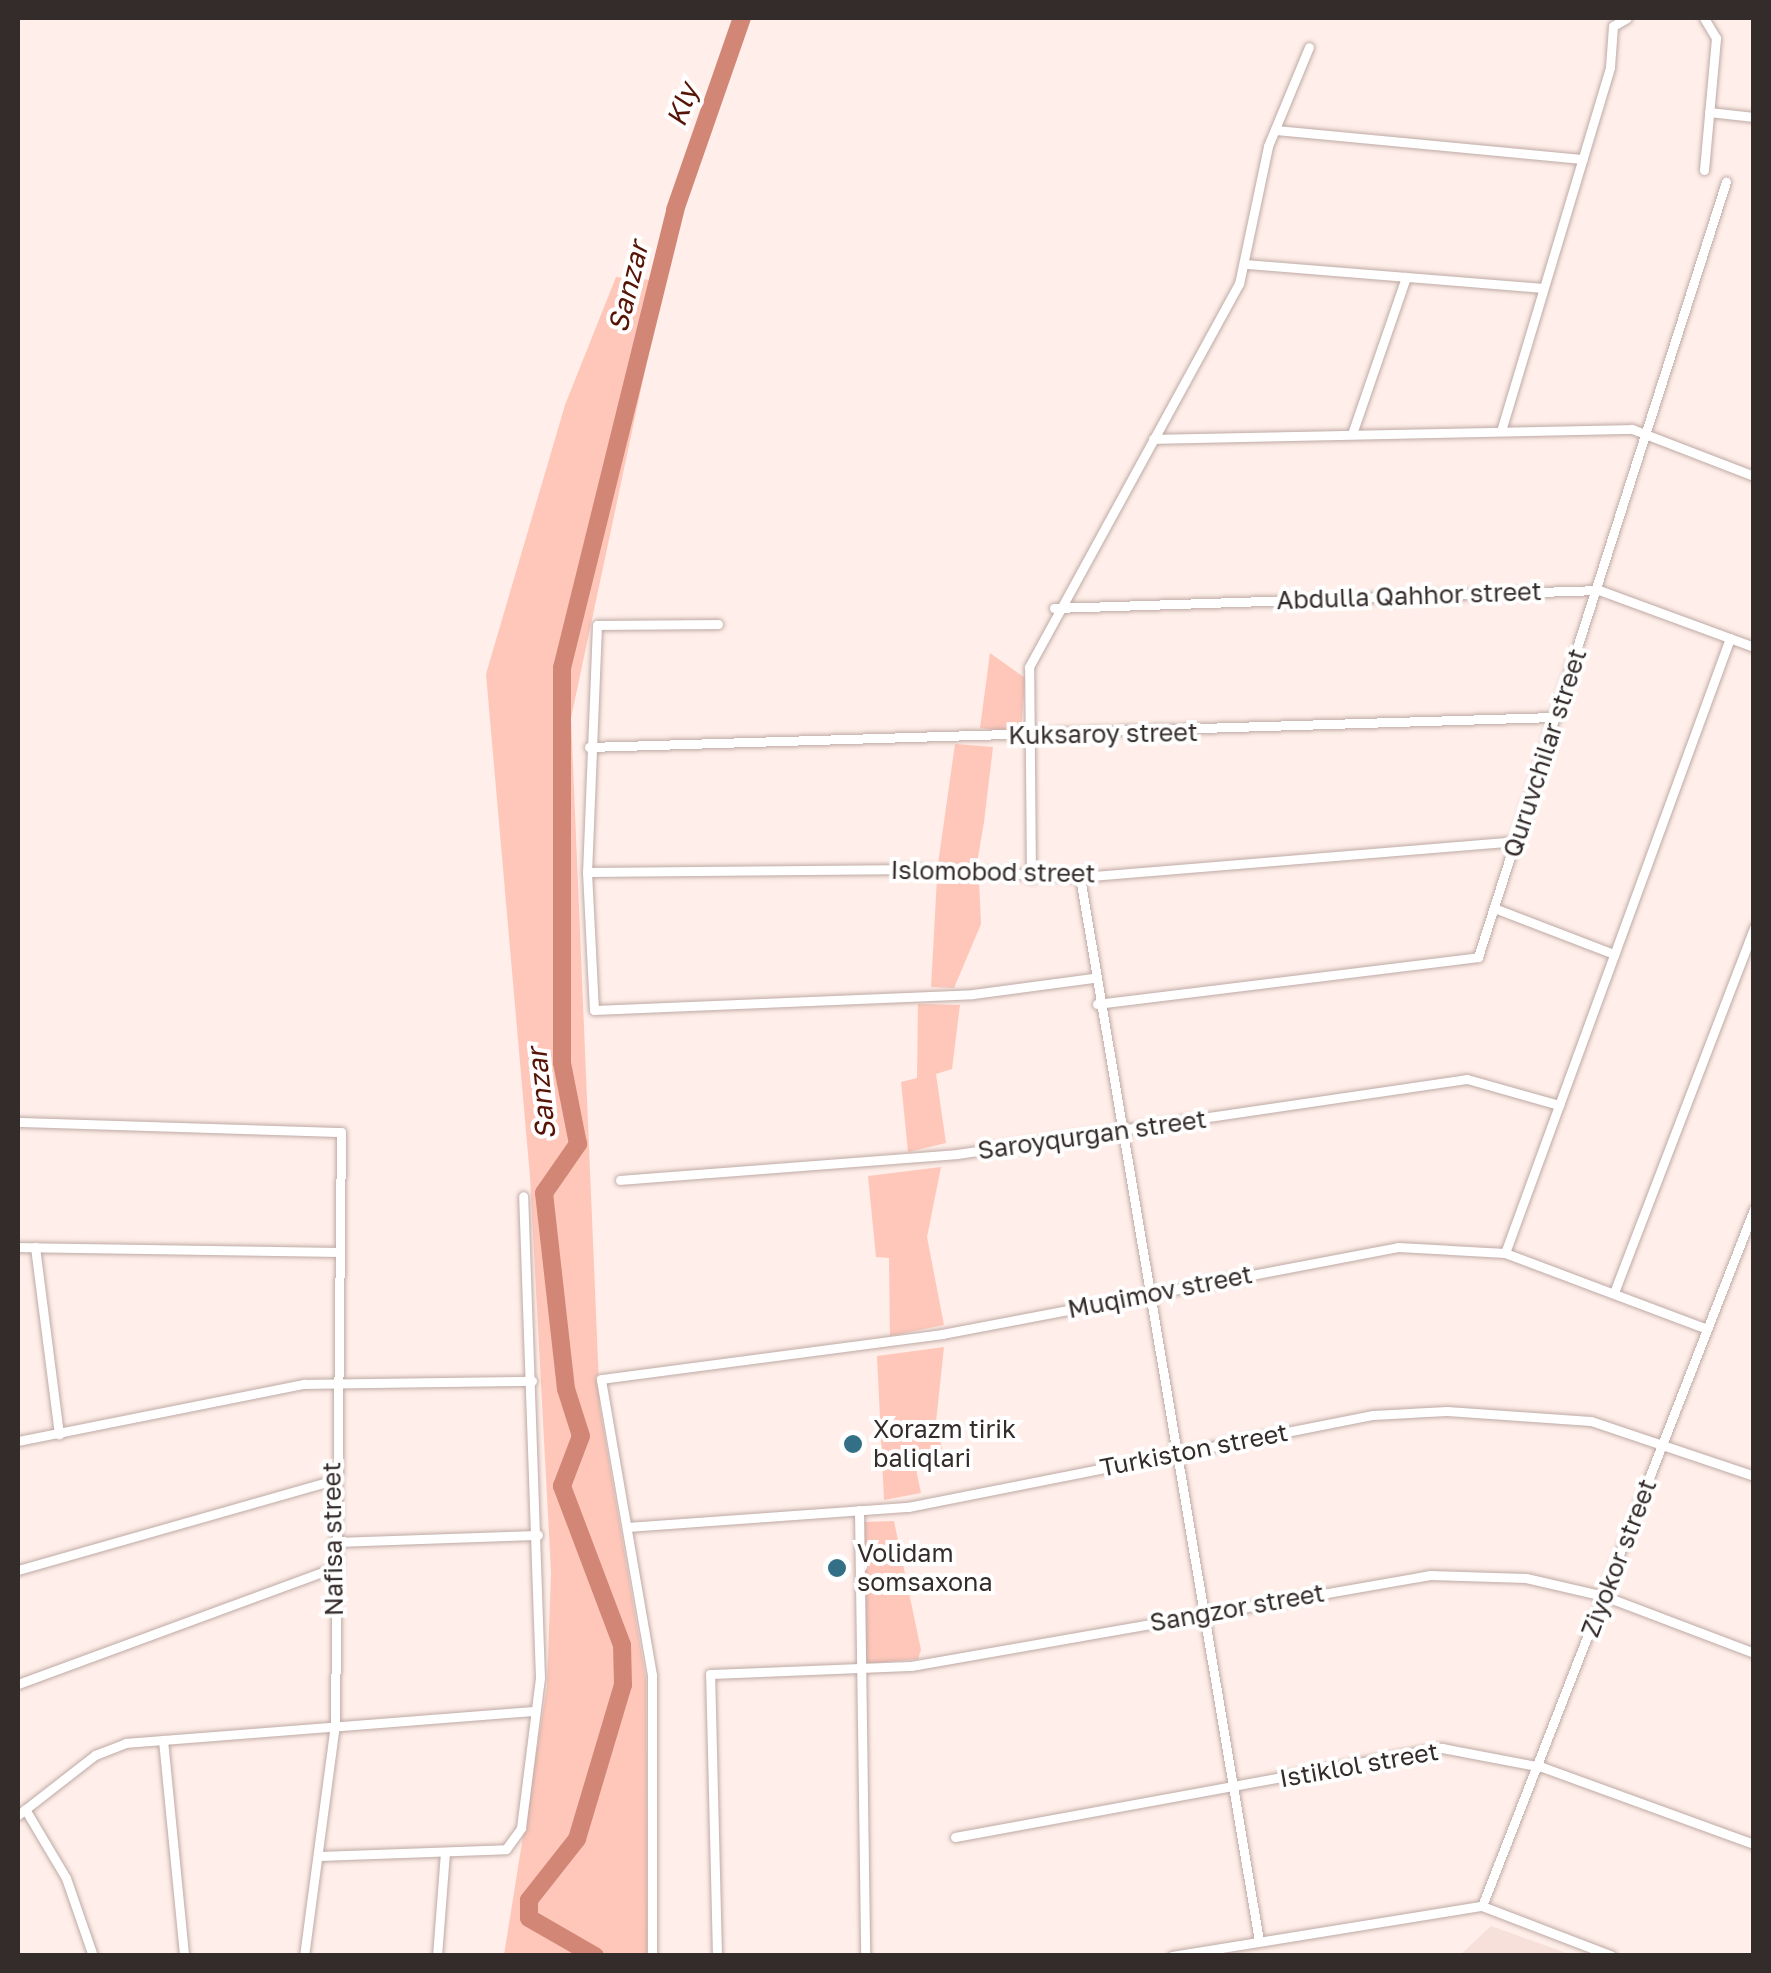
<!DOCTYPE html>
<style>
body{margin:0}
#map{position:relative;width:1771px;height:1973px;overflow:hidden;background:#ffeee9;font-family:"Golos Text",sans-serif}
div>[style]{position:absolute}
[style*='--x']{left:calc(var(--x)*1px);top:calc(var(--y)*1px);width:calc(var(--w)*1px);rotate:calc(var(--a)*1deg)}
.built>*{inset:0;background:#f8e0da}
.green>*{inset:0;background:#ffc7ba}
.river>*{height:18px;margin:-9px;padding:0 9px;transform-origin:9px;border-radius:9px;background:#d28776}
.roads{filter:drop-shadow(0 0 2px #beaaa5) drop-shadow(0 0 2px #beaaa5)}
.street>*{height:9px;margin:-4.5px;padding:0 4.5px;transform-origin:4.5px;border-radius:4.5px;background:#fff}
.dots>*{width:28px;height:28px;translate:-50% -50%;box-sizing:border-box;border:5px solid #fff;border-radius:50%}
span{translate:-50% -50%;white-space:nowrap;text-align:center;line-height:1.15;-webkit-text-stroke:8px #fff;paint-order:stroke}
.street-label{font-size:25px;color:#342c2a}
.poi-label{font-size:25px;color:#342c2a}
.left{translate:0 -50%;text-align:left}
.water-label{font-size:28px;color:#571406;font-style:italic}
.frame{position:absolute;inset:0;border:20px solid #342c2a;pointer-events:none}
</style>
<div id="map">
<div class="built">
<div style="clip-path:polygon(1491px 1926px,1572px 1955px,1459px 1956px)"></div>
</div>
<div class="green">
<div style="clip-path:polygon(616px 277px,664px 281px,571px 718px,600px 1408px,646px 1679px,647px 1955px,504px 1955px,547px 1686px,551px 1572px,530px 1177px,486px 674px,565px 405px)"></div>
<div style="clip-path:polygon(990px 653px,1025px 678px,1021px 734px,980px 728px)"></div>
<div style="clip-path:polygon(955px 744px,993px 747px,984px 822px,977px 863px,938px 864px)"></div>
<div style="clip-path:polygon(937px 878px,979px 881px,981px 924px,954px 988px,931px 987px)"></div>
<div style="clip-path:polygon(918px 1004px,960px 1005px,952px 1069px,936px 1074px,946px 1143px,908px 1152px,901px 1082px,917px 1078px)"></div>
<div style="clip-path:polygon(941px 1167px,927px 1237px,944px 1325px,890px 1336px,889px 1258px,876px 1257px,868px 1176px)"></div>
<div style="clip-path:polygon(944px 1347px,936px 1422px,942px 1449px,913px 1455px,921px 1493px,884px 1500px,877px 1356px)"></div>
<div style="clip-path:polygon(894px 1521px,921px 1650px,918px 1659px,865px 1664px,864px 1522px)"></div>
</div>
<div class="river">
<div style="--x:595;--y:1956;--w:76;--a:-150.1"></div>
<div style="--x:529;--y:1918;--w:18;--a:-90"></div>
<div style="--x:529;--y:1900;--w:78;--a:-51.8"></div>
<div style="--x:577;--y:1839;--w:161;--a:-73.4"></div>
<div style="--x:623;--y:1685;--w:40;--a:-91.4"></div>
<div style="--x:622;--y:1645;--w:170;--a:-110.7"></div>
<div style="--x:562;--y:1486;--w:53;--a:-69.2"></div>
<div style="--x:581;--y:1436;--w:49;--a:-107.7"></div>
<div style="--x:566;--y:1389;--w:197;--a:-96.4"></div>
<div style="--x:544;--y:1193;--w:60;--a:-55.2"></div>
<div style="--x:578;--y:1144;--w:83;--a:-101.2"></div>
<div style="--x:562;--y:1063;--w:395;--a:-90"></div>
<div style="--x:562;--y:668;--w:472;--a:-76.1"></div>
<div style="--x:675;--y:210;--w:203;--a:-70.8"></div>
</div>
<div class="roads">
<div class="street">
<div style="--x:1709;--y:112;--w:45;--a:6.3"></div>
<div style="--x:1275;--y:130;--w:309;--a:5.4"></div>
<div style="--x:1704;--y:170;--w:133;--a:-84.8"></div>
<div style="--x:1716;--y:38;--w:23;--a:-121"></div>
<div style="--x:1246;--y:264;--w:297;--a:4.6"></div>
<div style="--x:1501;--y:431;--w:380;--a:-73.3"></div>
<div style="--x:1610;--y:67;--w:41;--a:-85.8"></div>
<div style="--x:1613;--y:26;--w:16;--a:-30"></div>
<div style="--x:1352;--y:434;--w:166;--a:-71"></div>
<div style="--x:1153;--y:439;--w:479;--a:-1.2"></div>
<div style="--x:1632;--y:429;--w:131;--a:21.1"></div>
<div style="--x:1054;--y:608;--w:545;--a:-1.89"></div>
<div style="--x:1599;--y:590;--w:165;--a:20.2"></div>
<div style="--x:718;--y:624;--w:121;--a:179.5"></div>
<div style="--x:597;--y:625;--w:247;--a:92.3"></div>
<div style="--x:587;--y:872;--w:138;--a:87.1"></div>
<div style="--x:594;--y:1010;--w:379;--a:-2.4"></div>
<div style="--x:973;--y:994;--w:121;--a:-7.6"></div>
<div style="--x:589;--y:747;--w:968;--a:-1.78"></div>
<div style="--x:587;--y:872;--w:331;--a:-0.5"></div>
<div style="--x:918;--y:869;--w:162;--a:2.8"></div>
<div style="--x:1080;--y:877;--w:438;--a:-4.7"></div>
<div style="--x:1080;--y:877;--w:1079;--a:80.45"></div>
<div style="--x:1031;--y:878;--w:211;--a:-90.5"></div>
<div style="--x:1029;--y:667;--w:437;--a:-61.3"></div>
<div style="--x:1239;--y:284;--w:141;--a:-78.1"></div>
<div style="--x:1268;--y:146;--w:107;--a:-67.5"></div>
<div style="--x:1494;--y:908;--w:129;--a:21"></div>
<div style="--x:1097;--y:1004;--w:384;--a:-7"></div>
<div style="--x:1478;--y:957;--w:814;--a:-72.26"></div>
<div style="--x:18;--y:1122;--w:323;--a:1.8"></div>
<div style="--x:341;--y:1132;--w:592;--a:90.58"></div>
<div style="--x:335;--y:1724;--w:234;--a:97.6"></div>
<div style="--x:620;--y:1180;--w:338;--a:-4.4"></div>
<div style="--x:957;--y:1154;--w:515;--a:-8.37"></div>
<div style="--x:1467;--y:1079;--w:96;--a:15.8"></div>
<div style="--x:18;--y:1247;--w:318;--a:0.9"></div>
<div style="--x:35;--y:1247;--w:189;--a:82.7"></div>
<div style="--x:1505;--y:1253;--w:655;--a:-69.9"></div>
<div style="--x:1615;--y:1290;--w:389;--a:-69"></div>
<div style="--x:18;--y:1441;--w:292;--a:-11.3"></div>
<div style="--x:304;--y:1384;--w:228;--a:-0.8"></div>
<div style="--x:859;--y:1510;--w:446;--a:89.2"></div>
<div style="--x:628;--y:1527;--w:281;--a:-4.1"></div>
<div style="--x:908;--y:1507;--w:474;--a:-11.2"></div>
<div style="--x:1373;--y:1415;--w:74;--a:-3.1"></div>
<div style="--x:1447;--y:1411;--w:144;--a:4"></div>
<div style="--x:1591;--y:1421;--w:172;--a:18.6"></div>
<div style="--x:333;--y:1542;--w:205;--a:-2"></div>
<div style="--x:18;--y:1570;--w:325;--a:-15.9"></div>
<div style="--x:18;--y:1684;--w:337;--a:-20.2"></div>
<div style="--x:163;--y:1740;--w:217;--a:84.4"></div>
<div style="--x:25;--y:1809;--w:80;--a:59.3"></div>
<div style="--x:66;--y:1878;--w:83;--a:70.9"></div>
<div style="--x:18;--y:1815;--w:98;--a:-37.9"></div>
<div style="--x:95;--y:1755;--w:33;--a:-21"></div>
<div style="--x:126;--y:1743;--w:410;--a:-4.5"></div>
<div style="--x:955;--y:1837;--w:495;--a:-10.4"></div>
<div style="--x:1442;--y:1748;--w:102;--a:10.8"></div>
<div style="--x:1542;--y:1767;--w:226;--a:20"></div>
<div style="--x:319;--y:1856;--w:187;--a:-2.1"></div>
<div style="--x:506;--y:1849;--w:26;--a:-54"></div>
<div style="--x:521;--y:1828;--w:151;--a:-82.8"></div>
<div style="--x:540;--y:1678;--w:482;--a:-92"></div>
<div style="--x:1482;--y:1906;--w:748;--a:-68.68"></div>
<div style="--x:437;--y:1956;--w:104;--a:-85.6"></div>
<div style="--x:652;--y:1956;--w:281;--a:-90"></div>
<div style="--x:652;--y:1675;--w:300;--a:-99.8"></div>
<div style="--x:601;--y:1379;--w:344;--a:-7.5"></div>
<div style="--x:942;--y:1334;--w:464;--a:-10.8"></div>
<div style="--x:1398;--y:1247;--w:107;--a:3.2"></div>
<div style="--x:1505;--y:1253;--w:216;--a:20.6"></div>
<div style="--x:717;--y:1956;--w:282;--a:-91.4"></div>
<div style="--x:710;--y:1674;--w:201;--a:-2.3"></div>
<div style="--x:911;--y:1666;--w:527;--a:-9.94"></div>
<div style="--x:1430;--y:1575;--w:96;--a:1.8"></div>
<div style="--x:1526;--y:1578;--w:80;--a:13"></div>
<div style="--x:1604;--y:1596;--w:160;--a:20.8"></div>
<div style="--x:1172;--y:1956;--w:314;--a:-9.2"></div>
<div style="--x:1482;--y:1906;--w:139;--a:21"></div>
</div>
</div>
<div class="dots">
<div style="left:853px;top:1444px;background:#337087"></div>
<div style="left:837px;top:1568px;background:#337087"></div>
</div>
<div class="street-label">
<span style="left:1409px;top:596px;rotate:-2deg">Abdulla Qahhor street</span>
<span style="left:1103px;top:734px;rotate:-1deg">Kuksaroy street</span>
<span style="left:1545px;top:753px;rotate:-72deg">Quruvchilar street</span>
<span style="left:993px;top:872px;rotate:1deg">Islomobod street</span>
<span style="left:1092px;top:1135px;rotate:-8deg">Saroyqurgan street</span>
<span style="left:1160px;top:1292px;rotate:-11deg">Muqimov street</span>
<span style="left:1194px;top:1450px;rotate:-11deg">Turkiston street</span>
<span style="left:333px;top:1539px;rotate:-91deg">Nafisa street</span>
<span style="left:1619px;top:1558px;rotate:-69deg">Ziyokor street</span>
<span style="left:1237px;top:1608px;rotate:-10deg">Sangzor street</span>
<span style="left:1359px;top:1765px;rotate:-10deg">Istiklol street</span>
</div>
<div class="poi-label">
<span class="left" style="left:873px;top:1444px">Xorazm tirik<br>baliqlari</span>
<span class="left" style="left:857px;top:1568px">Volidam<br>somsaxona</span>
</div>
<div class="water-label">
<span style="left:682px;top:105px;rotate:-71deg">Kly</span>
<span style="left:628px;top:287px;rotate:-76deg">Sanzar</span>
<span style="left:541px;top:1094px;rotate:-96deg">Sanzar</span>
</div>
<div class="frame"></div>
</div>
